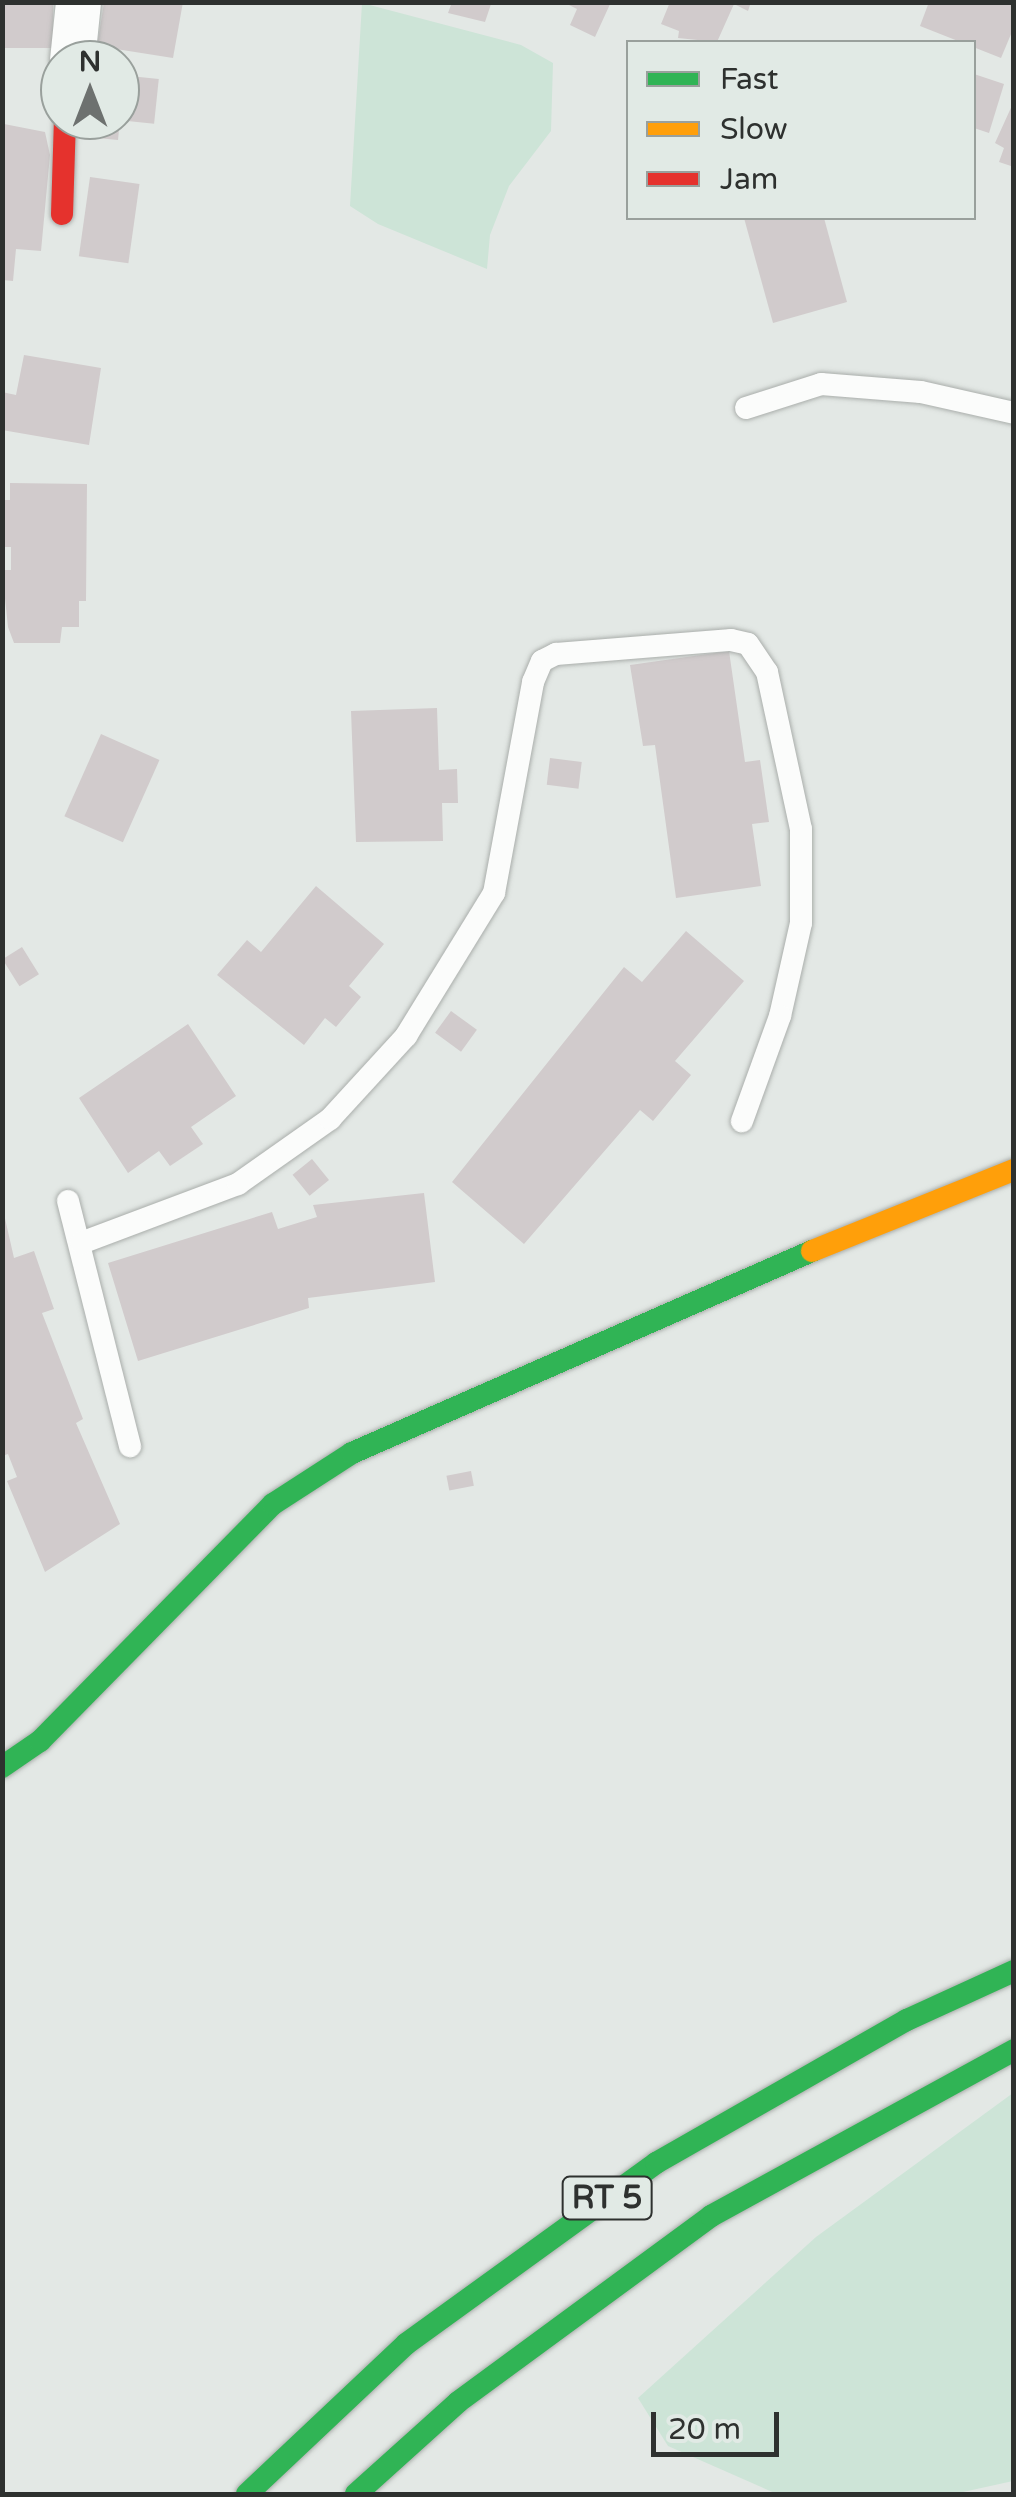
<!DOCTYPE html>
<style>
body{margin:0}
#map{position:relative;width:1016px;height:2497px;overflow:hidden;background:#e3e8e5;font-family:"Varela Round",sans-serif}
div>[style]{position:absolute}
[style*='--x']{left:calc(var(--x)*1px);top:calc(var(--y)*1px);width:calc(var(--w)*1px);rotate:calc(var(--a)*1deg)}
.green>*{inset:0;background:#cde4d7}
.building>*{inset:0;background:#d1cbcc;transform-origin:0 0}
.roads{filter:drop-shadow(0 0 2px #aaaeab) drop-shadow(0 0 2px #aaaeab)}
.lane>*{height:22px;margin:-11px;padding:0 11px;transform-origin:11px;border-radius:11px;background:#fbfcfb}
.street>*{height:45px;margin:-22.5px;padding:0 22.5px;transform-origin:22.5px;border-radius:22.5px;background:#fbfcfb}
.fast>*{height:22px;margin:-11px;padding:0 11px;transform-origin:11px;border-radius:11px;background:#30b455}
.slow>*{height:22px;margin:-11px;padding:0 11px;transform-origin:11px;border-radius:11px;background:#ff9f0a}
.jam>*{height:22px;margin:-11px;padding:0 11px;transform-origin:11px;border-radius:11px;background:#e5322d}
span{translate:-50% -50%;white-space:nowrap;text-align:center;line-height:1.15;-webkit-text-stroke:9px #e1eae5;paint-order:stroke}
.shield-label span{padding:2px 8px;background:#e1eae5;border:2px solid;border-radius:8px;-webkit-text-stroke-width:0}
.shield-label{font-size:32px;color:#2e312f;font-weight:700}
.frame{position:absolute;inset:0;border:5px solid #2e312f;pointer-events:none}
.legend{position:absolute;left:626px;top:40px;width:350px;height:180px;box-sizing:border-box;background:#e1eae5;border:2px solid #99a09c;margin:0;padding:12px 18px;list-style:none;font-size:30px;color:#2e312f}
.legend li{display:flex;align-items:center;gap:20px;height:50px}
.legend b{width:50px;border:2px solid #99a09c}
.north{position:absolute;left:40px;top:40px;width:100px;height:100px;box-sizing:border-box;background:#e1eae5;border:2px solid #99a09c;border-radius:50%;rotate:0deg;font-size:28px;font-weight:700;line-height:40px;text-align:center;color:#2e312f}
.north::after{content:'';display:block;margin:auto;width:35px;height:45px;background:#6d716f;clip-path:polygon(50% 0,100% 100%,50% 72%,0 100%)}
.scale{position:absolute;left:651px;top:2412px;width:128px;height:45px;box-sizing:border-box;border:5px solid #2e312f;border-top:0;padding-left:12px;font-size:30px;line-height:35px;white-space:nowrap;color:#2e312f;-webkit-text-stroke:8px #e1eae5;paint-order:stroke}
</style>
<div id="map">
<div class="green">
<div style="clip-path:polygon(362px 3px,521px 45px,553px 63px,551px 131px,509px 186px,490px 235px,487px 269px,378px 224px,350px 206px)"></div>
<div style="clip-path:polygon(1013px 2093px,1013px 2481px,954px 2494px,777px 2494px,668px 2446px,638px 2398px,816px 2237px)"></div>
</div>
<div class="building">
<div style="left:2px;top:2px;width:51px;height:46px"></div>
<div style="clip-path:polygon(120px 2px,183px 2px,173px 58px,97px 46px,104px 3px)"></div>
<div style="clip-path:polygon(452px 2px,487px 2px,491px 4px,485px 22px,448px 13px)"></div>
<div style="clip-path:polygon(563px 2px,611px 2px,595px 37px,570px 25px,577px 9px)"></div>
<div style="clip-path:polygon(670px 2px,751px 2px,748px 11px,734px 4px,717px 42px,678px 38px,679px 31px,661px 24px)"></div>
<div style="clip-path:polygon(929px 2px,1014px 2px,1014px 27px,1001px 58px,920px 26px)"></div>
<div style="clip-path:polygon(974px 74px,1004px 84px,989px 133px,974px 128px)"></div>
<div style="left:120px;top:75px;width:39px;height:45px;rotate:6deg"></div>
<div style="clip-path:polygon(1014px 101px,1014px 167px,999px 162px,1004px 148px,995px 143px)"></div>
<div style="clip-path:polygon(88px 120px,120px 120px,118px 140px,87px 137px)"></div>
<div style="clip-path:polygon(4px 124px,45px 132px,50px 155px,41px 251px,16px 249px,13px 281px,2px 280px)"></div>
<div style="left:90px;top:177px;width:50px;height:80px;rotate:8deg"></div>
<div style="clip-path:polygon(744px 218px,824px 218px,847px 302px,773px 323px)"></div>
<div style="clip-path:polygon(24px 355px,101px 368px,89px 445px,2px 430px,2px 392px,16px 395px)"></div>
<div style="clip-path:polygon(10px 483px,87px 484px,86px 601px,79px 601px,79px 627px,62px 627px,60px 643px,14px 643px,8px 627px,2px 570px,11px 570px,11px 547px,2px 547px,2px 500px,10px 500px)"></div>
<div style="clip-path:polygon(729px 651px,745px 762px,760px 760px,769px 822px,752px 824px,761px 886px,676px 898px,655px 745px,643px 746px,630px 665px)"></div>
<div style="clip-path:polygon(437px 708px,439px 770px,457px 769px,458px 803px,442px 803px,443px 841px,356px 842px,351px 711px)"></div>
<div style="left:101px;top:734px;width:64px;height:90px;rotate:24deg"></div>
<div style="left:550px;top:758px;width:32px;height:27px;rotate:7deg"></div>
<div style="clip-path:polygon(316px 886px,384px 944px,349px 986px,361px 997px,336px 1027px,325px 1018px,304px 1045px,217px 975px,247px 940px,261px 952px)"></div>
<div style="clip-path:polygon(686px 931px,744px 981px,675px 1061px,691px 1075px,653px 1121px,640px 1110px,524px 1244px,452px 1182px,624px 967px,642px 982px)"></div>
<div style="left:22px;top:947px;width:32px;height:23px;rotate:58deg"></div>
<div style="left:451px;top:1011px;width:32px;height:27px;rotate:36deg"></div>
<div style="clip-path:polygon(188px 1024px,236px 1096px,191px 1127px,203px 1144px,170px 1166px,159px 1151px,128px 1173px,79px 1098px)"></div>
<div style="left:312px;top:1159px;width:27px;height:25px;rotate:51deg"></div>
<div style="clip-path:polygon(424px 1193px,435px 1282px,308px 1298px,309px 1308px,138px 1361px,108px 1263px,272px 1212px,278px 1229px,317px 1217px,313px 1205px)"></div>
<div style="clip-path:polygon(4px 1214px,14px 1258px,34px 1251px,54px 1309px,42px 1313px,83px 1419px,76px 1423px,120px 1524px,45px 1572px,7px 1481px,17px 1477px,8px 1454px,2px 1456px)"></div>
<div style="left:471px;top:1471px;width:15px;height:25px;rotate:79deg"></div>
</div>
<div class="roads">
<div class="lane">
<div style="--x:746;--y:408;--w:79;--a:-17.7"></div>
<div style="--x:821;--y:384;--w:100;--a:4.6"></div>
<div style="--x:921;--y:392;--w:95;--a:12.7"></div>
<div style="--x:68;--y:1201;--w:253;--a:75.8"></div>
<div style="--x:81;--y:1243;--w:168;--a:-20.6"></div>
<div style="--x:238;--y:1184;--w:113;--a:-35.2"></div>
<div style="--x:330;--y:1119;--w:113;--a:-47.5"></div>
<div style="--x:406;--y:1036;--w:168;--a:-58.4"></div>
<div style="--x:494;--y:893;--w:215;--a:-79.5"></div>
<div style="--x:533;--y:682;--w:23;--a:-67"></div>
<div style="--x:542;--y:661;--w:16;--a:-27"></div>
<div style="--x:556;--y:654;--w:176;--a:-4.6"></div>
<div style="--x:731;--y:640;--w:17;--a:13"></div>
<div style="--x:748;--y:644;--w:34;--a:56"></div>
<div style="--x:767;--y:672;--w:161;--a:77.8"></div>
<div style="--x:801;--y:829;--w:94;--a:90"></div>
<div style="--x:801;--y:923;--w:95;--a:102.7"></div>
<div style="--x:780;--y:1016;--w:112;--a:109.9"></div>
</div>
<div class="street">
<div style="--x:72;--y:60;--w:58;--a:-84.1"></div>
</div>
<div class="fast">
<div style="--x:2;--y:1767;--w:46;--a:-34.4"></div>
<div style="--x:40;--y:1741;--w:332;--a:-45.5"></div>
<div style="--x:273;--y:1504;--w:94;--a:-32.8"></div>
<div style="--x:352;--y:1453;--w:502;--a:-23.71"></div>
<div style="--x:247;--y:2494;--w:219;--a:-43.3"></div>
<div style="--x:406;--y:2344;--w:309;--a:-35.9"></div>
<div style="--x:656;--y:2163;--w:289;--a:-29.7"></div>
<div style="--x:907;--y:2020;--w:118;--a:-24.6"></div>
<div style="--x:356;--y:2494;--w:137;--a:-42"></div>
<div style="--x:458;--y:2402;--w:314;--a:-36.3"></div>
<div style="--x:711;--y:2216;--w:345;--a:-28.7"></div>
</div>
<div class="slow">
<div style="--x:812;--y:1251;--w:218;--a:-21.9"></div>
</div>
<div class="jam">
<div style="--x:62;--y:214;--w:94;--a:-88.2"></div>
</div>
</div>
<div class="shield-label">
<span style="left:607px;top:2198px">RT 5</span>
</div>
<div class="frame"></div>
<ul class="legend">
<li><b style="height:12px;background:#30b455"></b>Fast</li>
<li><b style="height:12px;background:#ff9f0a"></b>Slow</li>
<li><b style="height:12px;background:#e5322d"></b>Jam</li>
</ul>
<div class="north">N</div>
<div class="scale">20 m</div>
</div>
